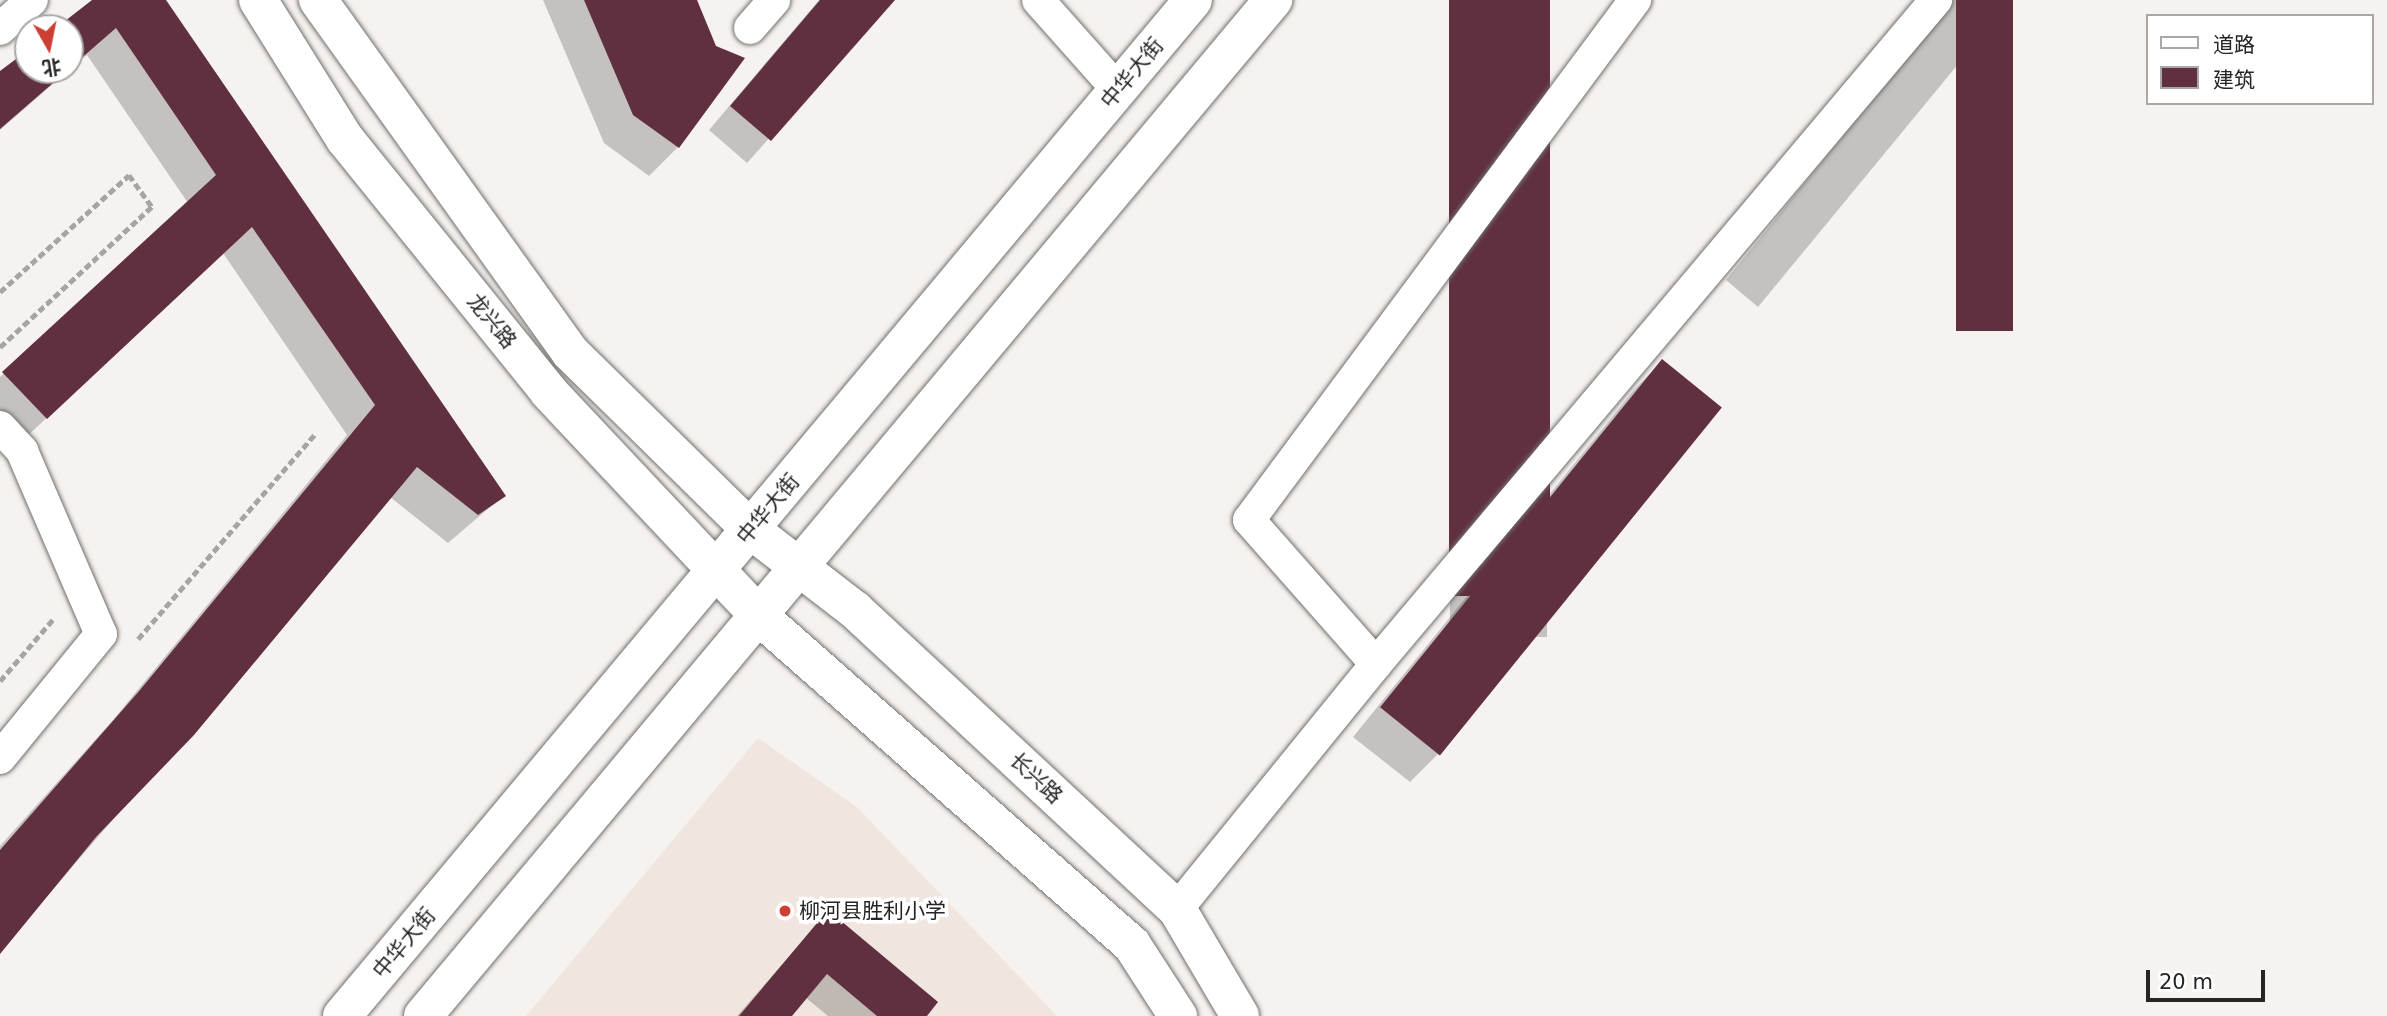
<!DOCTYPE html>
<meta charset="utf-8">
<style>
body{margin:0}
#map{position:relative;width:2387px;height:1016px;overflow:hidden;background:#f6f2ef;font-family:"DejaVu Sans","Noto Sans SC",sans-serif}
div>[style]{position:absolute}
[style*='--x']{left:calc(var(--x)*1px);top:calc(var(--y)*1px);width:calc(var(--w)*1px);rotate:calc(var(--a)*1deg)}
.built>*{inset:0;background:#f1e6df}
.shadow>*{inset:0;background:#0003;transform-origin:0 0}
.building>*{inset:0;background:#603041;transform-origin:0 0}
.path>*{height:4.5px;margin-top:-2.25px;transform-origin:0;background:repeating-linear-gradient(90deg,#a7a4a2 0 7px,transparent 0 10.5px)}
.roads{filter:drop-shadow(0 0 2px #726f6c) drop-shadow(0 0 2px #726f6c)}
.street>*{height:32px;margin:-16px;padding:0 16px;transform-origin:16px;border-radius:16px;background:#fff}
.secondary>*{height:38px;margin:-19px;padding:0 19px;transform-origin:19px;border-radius:19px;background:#fff}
.dots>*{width:19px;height:19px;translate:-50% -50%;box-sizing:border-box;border:4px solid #fff;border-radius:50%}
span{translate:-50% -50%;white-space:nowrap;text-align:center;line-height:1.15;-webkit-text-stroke:7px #fff;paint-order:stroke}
.street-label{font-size:21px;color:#272524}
.poi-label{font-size:21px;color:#272524}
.left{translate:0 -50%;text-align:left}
.legend{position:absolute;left:2146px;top:14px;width:228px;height:91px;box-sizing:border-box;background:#fff;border:2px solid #a9a8a7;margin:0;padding:9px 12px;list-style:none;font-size:21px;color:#272524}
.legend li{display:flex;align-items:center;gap:14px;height:35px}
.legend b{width:35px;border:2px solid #a9a8a7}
.north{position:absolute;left:14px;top:14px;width:70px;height:70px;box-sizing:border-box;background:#fff;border:2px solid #a9a8a7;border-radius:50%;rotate:171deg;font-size:19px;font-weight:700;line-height:28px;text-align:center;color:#272524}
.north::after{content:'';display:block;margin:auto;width:24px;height:32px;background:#cc3f32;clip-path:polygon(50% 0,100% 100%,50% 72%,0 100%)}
.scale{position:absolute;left:2146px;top:970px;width:119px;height:32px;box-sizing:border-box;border:4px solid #272524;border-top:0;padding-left:9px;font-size:21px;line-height:24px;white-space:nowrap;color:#272524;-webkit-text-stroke:5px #fff;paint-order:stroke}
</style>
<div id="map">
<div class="built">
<div style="clip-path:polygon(758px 738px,857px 807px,1057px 1016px,526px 1016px)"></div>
</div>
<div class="shadow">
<div style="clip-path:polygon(95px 0,164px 0,503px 496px,448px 543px,390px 497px,0 951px,0 846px,113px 720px,347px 435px,223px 253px,23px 440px,0 416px,0 377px,188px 203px,87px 55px,70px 69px,70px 28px,59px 28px)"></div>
<div style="clip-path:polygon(543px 0,695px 0,715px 48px,743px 59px,678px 147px,649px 176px,604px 143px)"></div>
<div style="clip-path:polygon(819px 0,892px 0,747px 163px,709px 130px)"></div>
<div style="left:1450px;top:0;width:97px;height:637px"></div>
<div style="clip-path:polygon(1953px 0,2011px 0,1758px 307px,1726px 280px)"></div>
<div style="clip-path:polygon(28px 52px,28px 70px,69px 70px,0 130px,0 74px)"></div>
<div style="clip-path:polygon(1662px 361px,1719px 407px,1438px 754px,1410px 782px,1353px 737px,1634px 390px)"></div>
<div style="clip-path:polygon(828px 912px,925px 1016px,828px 1016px,805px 997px,789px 1016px,737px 1016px)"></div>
</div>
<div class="building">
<div style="clip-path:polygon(92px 0,166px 0,506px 496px,478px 515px,417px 467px,194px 735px,96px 837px,0 954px,0 850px,140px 690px,375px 405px,252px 227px,47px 419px,2px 372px,216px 175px,116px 28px,70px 68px,70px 28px,56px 28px)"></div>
<div style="clip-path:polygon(584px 0,697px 0,716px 46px,745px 58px,679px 148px,633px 115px)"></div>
<div style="clip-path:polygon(820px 0,895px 0,771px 141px,730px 106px)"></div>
<div style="left:1449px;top:0;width:101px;height:596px"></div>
<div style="left:1956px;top:0;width:57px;height:331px"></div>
<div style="clip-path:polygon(28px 50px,28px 70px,68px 70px,0 129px,0 71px)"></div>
<div style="left:1662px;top:359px;width:77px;height:448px;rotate:39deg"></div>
<div style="clip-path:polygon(828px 910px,938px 1002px,927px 1016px,877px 1016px,827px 974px,792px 1016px,739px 1016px)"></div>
</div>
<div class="path">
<div style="--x:0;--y:292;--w:174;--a:-42.2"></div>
<div style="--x:129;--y:175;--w:39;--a:54"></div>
<div style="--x:152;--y:207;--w:207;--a:137.2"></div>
<div style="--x:138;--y:639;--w:272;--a:-49.2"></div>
<div style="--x:0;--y:681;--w:84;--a:-49.3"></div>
</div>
<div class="roads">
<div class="street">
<div style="--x:1038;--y:0;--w:120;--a:48.4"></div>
<div style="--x:750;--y:28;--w:37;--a:-49"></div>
<div style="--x:0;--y:29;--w:43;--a:-42.2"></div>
<div style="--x:0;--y:427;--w:33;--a:47"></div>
<div style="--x:22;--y:451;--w:199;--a:66.7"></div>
<div style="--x:101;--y:634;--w:160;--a:129.2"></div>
<div style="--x:1376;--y:664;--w:192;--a:-131.4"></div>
<div style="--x:1249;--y:520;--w:648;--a:-53.41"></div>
<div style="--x:1177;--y:909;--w:316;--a:-50.9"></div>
<div style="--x:1376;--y:664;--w:869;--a:-49.86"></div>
</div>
<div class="secondary">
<div style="--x:258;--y:0;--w:164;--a:58"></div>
<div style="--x:345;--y:139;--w:324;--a:51.1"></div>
<div style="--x:548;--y:391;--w:308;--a:46.8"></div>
<div style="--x:759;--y:616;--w:497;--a:41.4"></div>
<div style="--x:1132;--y:945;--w:85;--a:57.1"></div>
<div style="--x:318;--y:0;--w:433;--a:54.4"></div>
<div style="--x:570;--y:352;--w:254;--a:44.5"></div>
<div style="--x:751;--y:530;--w:131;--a:37.6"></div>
<div style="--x:855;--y:610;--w:439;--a:42.9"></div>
<div style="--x:1177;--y:909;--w:124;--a:59.5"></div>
<div style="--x:342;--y:1016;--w:1325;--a:-50.05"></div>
<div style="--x:423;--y:1016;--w:1325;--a:-50.08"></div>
</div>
</div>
<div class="dots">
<div style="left:785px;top:911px;background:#cc3f32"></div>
</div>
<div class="street-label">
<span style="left:1132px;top:73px;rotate:-50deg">中华大街</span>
<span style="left:492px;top:321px;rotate:51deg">龙兴路</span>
<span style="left:768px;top:509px;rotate:-50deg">中华大街</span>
<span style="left:1036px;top:778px;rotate:43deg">长兴路</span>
<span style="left:404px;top:943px;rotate:-50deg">中华大街</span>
</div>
<div class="poi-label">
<span class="left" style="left:799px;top:911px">柳河县胜利小学</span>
</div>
<ul class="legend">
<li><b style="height:9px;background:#fff"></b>道路</li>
<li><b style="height:19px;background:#603041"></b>建筑</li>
</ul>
<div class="north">北</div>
<div class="scale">20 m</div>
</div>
